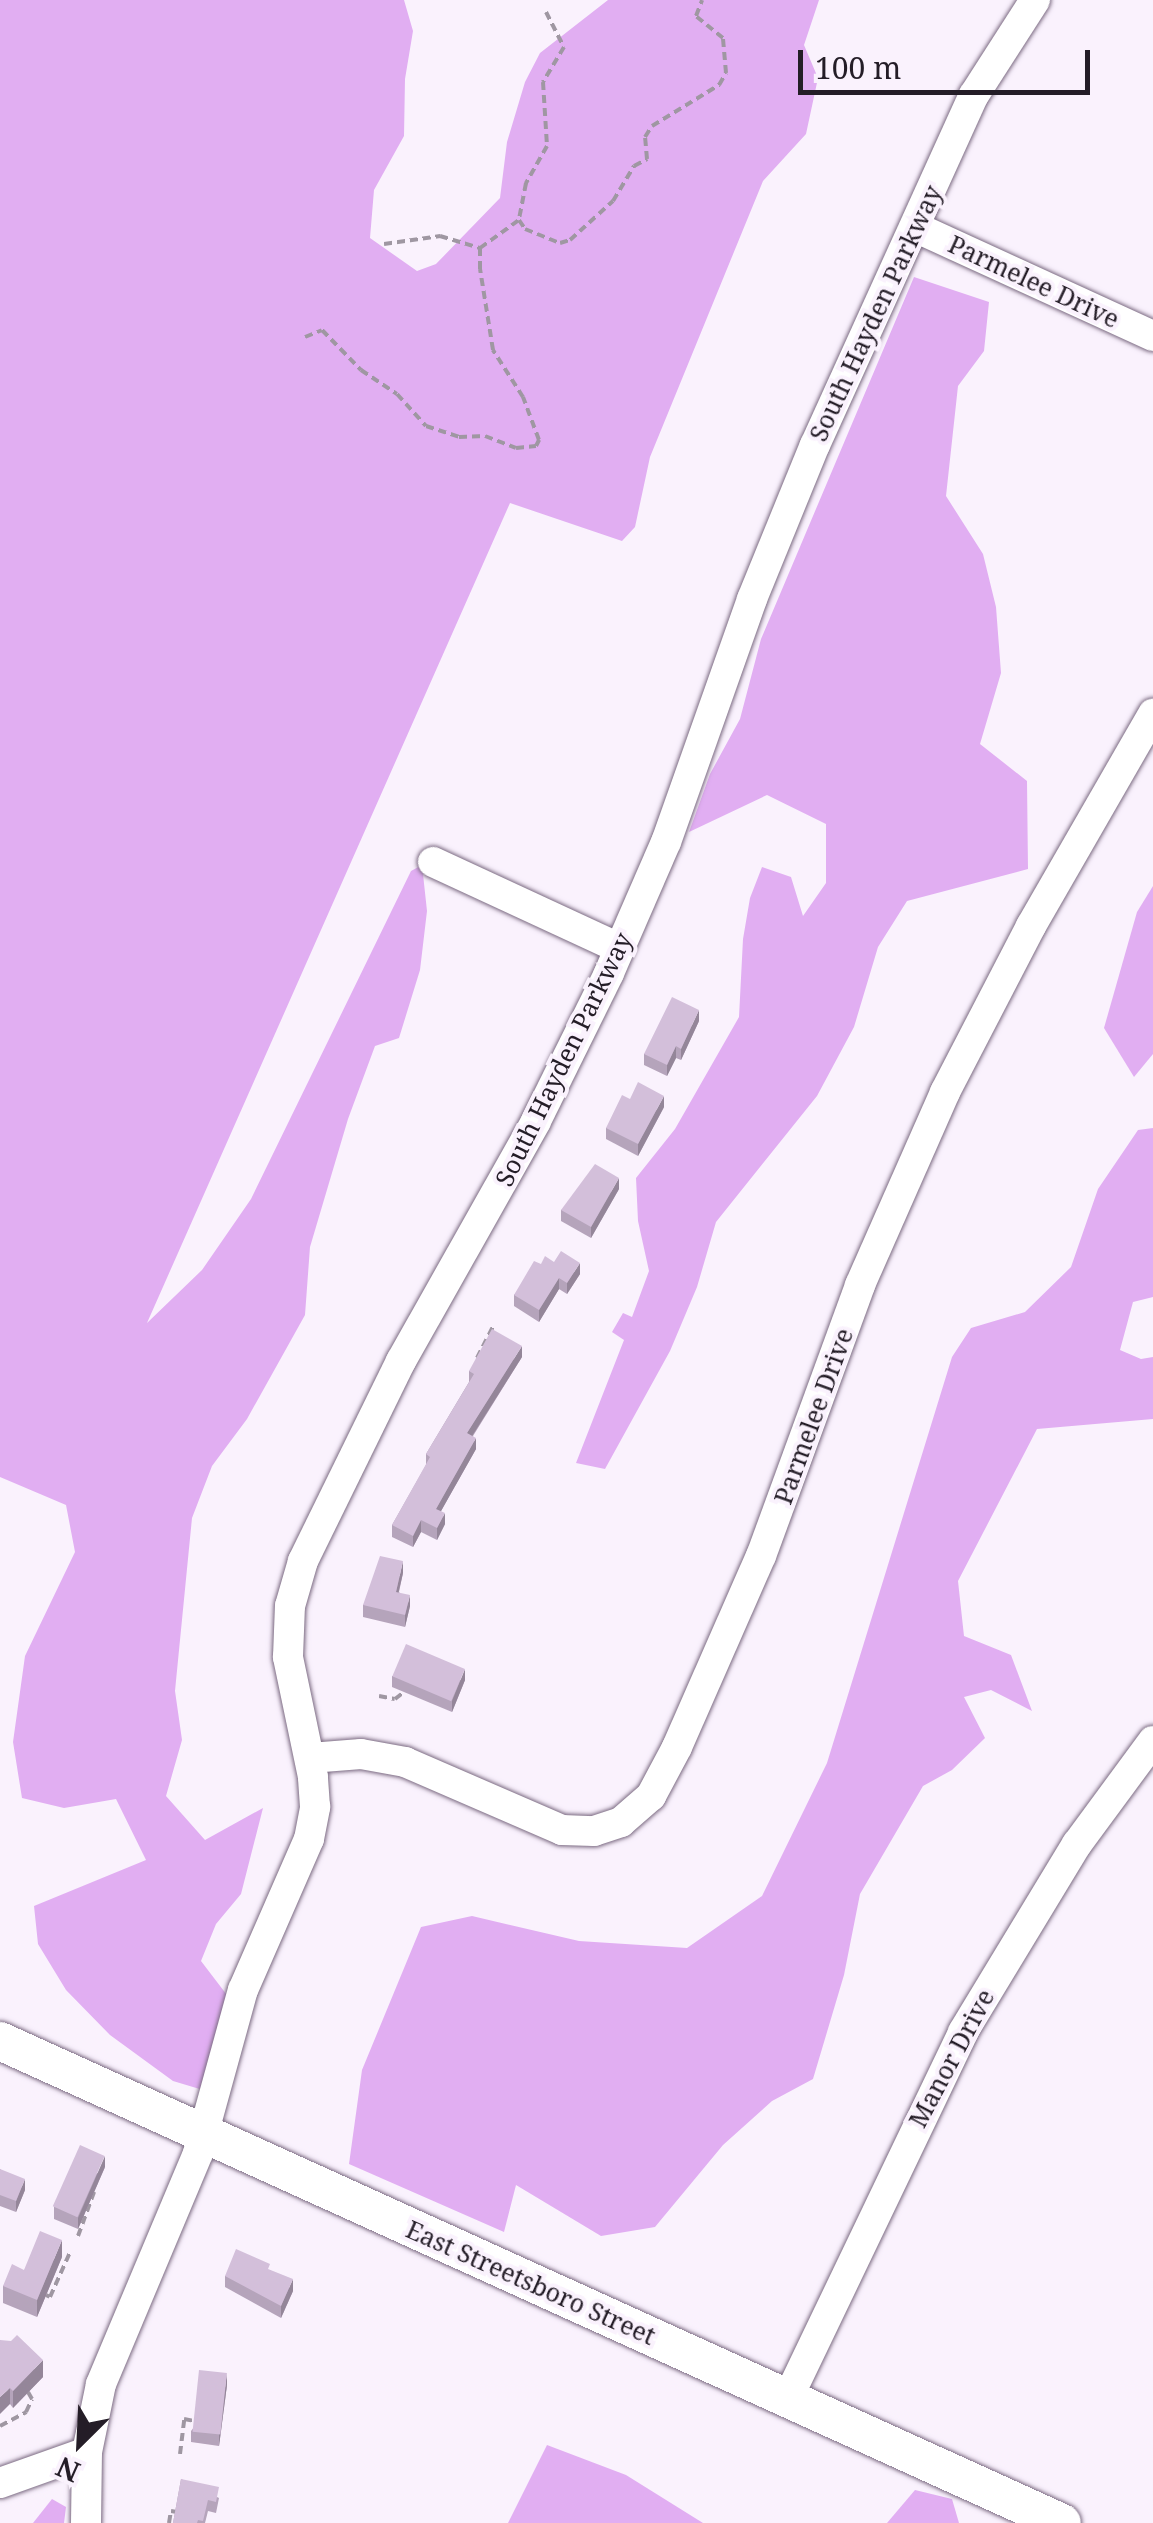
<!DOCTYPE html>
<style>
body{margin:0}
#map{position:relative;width:1153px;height:2523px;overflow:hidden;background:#faf2fd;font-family:"Noto Serif",serif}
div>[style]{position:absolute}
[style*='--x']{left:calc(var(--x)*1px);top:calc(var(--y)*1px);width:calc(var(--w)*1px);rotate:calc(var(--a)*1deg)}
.green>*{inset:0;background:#e1aef2}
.path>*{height:4px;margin-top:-2px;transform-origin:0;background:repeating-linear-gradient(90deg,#9f97a2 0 8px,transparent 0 13px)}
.roads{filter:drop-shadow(0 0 2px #7b6a82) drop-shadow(0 0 2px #7b6a82)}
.minor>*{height:30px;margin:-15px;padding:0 15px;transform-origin:15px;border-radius:15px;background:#fff}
.major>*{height:38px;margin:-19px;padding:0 19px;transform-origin:19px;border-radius:19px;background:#fff}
.wall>*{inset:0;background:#b5a4bb}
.shaded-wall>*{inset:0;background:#948699}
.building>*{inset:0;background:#d3bfda;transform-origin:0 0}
span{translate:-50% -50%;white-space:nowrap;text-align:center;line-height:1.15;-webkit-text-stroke:8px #faf2fd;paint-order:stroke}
.street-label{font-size:25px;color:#241d27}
.north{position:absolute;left:30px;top:2393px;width:100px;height:100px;-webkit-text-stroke:8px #faf2fd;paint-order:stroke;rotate:204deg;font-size:28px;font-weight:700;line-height:40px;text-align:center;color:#241d27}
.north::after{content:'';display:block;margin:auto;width:35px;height:45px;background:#241d27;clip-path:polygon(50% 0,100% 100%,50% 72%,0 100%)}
.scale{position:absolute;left:798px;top:50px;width:292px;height:45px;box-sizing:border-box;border:5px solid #241d27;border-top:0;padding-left:12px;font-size:30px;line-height:35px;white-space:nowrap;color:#241d27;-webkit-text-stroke:8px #faf2fd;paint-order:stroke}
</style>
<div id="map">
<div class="green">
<div style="clip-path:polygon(0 0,404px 0,413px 31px,405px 79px,404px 136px,374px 190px,370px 238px,417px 271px,436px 264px,500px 198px,507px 142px,525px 82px,540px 53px,608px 0,819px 0,804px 45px,818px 78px,806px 134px,763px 181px,650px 457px,635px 527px,622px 541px,510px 503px,147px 1323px,202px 1270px,251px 1199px,411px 871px,422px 865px,427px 911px,420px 970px,399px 1038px,375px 1046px,348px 1119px,310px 1247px,305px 1315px,247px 1419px,212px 1466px,192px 1518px,175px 1691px,182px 1740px,166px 1796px,205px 1840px,263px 1808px,241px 1894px,216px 1924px,201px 1961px,230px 1999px,203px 2090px,173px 2081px,110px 2035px,66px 1990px,38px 1944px,34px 1906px,146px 1860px,116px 1799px,64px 1808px,22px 1798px,13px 1742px,25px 1656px,75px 1552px,66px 1505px,0 1477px)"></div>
<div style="clip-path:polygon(914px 277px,989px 302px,984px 351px,958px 386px,946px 496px,983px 554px,996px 607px,1001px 673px,980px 744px,1027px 781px,1028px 869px,907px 901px,878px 947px,854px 1027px,817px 1096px,716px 1222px,697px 1287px,670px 1351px,605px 1469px,576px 1463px,624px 1340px,612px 1332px,623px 1313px,632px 1317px,649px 1271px,638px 1221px,636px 1178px,675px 1129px,739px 1017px,743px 939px,750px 898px,762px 867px,791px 877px,803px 916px,826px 883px,826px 824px,767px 795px,689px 832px,710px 774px,740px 719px,761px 639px)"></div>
<div style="clip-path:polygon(1153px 886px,1153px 1054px,1134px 1077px,1104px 1028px,1137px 912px)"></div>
<div style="clip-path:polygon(1153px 1128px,1153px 1297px,1133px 1302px,1120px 1350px,1141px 1359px,1153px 1357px,1153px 1419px,1037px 1429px,958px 1581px,964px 1636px,1011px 1655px,1032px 1711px,991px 1690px,964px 1697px,985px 1738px,952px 1770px,923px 1786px,860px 1894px,844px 1975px,813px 2079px,772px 2101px,723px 2145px,655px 2227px,601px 2236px,516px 2185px,504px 2232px,349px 2164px,362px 2070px,421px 1927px,472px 1916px,579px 1941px,687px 1948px,762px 1896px,827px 1763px,952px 1357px,971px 1328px,1025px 1312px,1071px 1267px,1098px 1189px,1138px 1130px)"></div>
<div style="clip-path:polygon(547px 2445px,626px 2475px,703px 2523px,508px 2523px)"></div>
<div style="clip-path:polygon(915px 2490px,952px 2499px,959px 2523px,887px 2523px)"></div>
<div style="clip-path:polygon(52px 2499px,66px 2507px,64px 2523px,33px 2523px)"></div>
</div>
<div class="path">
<div style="--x:546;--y:12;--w:39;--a:63"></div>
<div style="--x:564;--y:47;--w:41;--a:121"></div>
<div style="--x:543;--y:82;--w:64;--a:86.4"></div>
<div style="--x:547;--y:146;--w:43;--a:119.6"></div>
<div style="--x:526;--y:183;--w:38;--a:101"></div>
<div style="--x:519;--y:220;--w:11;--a:56"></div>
<div style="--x:525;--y:229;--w:38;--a:22"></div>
<div style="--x:560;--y:243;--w:10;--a:-17"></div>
<div style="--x:570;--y:240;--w:58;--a:-42.2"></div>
<div style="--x:613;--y:201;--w:41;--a:-59"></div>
<div style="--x:634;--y:166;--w:15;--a:-28"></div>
<div style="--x:647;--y:159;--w:22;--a:-95"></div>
<div style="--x:645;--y:137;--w:13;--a:-58"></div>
<div style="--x:652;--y:126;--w:79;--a:-31.5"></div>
<div style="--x:719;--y:85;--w:14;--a:-60"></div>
<div style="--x:726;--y:73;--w:35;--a:-95"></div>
<div style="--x:723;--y:38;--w:35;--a:-141"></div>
<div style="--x:696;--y:16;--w:17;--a:-69"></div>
<div style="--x:384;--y:244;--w:57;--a:-8.1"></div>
<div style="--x:440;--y:236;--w:42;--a:16.7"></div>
<div style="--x:305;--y:337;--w:18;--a:-22"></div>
<div style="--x:322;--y:330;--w:56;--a:45.7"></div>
<div style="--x:361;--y:370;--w:43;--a:33.7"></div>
<div style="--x:397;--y:394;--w:43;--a:47.8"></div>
<div style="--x:426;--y:426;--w:35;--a:18"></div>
<div style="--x:459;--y:437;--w:26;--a:-2"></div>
<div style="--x:485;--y:436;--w:33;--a:21"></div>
<div style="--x:516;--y:448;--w:20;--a:-6"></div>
<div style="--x:536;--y:446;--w:7;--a:-63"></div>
<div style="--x:539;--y:440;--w:46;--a:-110.4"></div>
<div style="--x:523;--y:397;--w:56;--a:-122.6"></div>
<div style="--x:493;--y:350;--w:82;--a:-99.1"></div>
<div style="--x:480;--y:269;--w:21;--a:-90"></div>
<div style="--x:480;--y:248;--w:48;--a:-35.7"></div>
<div style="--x:477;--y:1358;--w:36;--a:-63"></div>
<div style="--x:379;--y:1696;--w:16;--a:11"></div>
<div style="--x:395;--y:1699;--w:11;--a:-38"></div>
<div style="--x:78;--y:2236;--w:47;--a:-70"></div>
<div style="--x:46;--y:2295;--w:4;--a:27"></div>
<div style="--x:50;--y:2297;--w:51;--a:-65.9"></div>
<div style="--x:0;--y:2426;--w:30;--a:-28"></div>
<div style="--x:26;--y:2412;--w:14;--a:-65"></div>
<div style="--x:32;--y:2399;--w:8;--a:-120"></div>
<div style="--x:180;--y:2454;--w:35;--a:-83"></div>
<div style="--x:184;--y:2419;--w:10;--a:11"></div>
<div style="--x:169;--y:2523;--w:12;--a:-81"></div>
<div style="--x:171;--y:2511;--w:6;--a:9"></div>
</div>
<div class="roads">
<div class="minor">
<div style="--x:915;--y:227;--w:262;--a:24.6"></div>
<div style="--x:433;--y:862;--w:205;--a:24.8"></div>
<div style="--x:310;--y:1758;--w:51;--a:-4.5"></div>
<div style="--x:361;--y:1754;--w:45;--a:10.3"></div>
<div style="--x:405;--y:1762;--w:171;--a:23.4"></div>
<div style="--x:562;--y:1830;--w:32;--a:2"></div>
<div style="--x:594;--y:1831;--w:28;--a:-18"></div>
<div style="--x:621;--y:1822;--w:40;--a:-41"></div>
<div style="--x:651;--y:1796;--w:55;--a:-62"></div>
<div style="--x:677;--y:1747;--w:209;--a:-66.3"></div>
<div style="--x:761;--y:1556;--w:289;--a:-69.9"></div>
<div style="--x:860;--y:1285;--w:211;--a:-66.2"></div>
<div style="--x:945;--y:1092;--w:187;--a:-62.6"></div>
<div style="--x:1031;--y:926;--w:245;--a:-60.1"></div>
<div style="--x:788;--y:2398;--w:406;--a:-64.4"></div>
<div style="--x:963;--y:2032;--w:220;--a:-58.8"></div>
<div style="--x:1077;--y:1844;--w:128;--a:-53.6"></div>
<div style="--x:0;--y:2483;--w:92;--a:-19.6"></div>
<div style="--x:86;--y:2523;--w:71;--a:-89.2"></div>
<div style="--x:87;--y:2452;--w:69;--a:-78.4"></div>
<div style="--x:101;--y:2384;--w:251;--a:-67.2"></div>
<div style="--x:198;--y:2153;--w:169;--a:-74.6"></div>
<div style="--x:243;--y:1990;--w:165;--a:-66.4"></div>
<div style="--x:309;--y:1839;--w:33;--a:-79"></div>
<div style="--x:315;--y:1807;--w:30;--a:-94"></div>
<div style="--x:313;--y:1777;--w:123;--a:-101.8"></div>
<div style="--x:288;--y:1657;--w:51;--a:-87.8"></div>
<div style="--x:290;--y:1606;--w:47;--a:-73.9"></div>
<div style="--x:303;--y:1561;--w:223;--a:-63.9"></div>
<div style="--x:401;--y:1361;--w:275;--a:-60.6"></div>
<div style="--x:536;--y:1121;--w:165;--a:-63.7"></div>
<div style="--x:609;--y:973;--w:143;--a:-66.5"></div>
<div style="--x:666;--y:842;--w:258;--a:-70.5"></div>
<div style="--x:752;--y:599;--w:166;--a:-67.8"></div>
<div style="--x:815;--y:445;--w:384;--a:-65.6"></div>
<div style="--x:974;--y:95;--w:113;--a:-57.3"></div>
</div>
<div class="major">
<div style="--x:0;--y:2041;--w:1166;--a:24.41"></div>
</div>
</div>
<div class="wall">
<div style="clip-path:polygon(699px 1021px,681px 1060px,676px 1058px,667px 1076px,644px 1065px,644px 1054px)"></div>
<div style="clip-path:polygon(664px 1107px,638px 1156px,606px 1139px,606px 1128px)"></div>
<div style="clip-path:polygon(619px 1189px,591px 1238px,561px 1221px,561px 1210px)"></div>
<div style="clip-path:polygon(541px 1264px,580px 1274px,567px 1294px,559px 1289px,539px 1322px,514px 1306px,514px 1295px)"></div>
<div style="clip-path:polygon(522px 1357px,473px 1436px,476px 1449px,441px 1511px,445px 1524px,437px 1540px,421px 1532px,413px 1547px,392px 1537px,392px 1525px,426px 1465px,426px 1454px,469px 1382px,469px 1371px)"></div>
<div style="clip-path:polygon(403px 1573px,399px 1592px,410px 1606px,405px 1627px,363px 1617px,363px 1605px)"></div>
<div style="clip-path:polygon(392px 1676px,465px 1680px,452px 1712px,392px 1687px)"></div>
<div style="clip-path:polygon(105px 2167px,78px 2229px,54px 2219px,54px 2207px)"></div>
<div style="clip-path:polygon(0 2169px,25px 2190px,16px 2212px,0 2206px)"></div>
<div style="clip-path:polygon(62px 2257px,37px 2317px,3px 2303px,3px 2286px,24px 2270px)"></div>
<div style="clip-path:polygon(270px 2270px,293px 2291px,281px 2318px,225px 2287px,225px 2276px)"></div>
<div style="clip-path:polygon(0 2340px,43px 2377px,13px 2408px,10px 2404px)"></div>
<div style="clip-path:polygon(227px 2385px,219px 2446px,191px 2442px,191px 2431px)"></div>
<div style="clip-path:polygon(181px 2479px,219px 2498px,216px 2513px,208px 2511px,205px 2523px,173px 2523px)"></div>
</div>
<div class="shaded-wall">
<div style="clip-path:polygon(699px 1010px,699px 1021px,681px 1060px,681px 1049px)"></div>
<div style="clip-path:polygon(676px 1046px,676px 1058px,667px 1076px,667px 1065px)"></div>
<div style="clip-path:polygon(664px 1096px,664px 1107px,638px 1156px,638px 1144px)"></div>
<div style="clip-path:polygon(619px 1178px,619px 1189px,591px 1238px,591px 1227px)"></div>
<div style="clip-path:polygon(580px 1263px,580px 1274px,567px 1294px,567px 1283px)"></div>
<div style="clip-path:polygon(559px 1278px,559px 1289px,539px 1322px,539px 1310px)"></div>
<div style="clip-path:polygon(522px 1346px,522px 1357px,467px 1444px,467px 1433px)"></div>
<div style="clip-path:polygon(476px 1438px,476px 1449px,436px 1520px,436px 1509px)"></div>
<div style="clip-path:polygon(445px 1513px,445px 1524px,437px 1540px,437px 1528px)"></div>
<div style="clip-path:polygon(421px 1520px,421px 1532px,413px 1547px,413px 1536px)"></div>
<div style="clip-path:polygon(403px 1561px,403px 1573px,396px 1603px,396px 1592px)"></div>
<div style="clip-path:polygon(410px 1595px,410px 1606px,405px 1627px,405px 1615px)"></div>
<div style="clip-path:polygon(465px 1669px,465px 1680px,452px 1712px,452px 1701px)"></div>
<div style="clip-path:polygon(105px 2156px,105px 2167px,78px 2229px,78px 2218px)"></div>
<div style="clip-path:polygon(25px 2179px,25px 2190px,16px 2212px,16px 2201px)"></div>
<div style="clip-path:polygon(62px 2240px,62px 2257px,37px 2317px,37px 2300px)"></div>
<div style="clip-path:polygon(293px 2279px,293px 2291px,281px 2318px,281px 2306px)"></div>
<div style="clip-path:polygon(43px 2360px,43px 2377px,13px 2408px,13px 2391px)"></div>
<div style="clip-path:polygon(227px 2373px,227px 2385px,219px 2446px,219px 2434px)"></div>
<div style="clip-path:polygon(10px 2388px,10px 2404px,0 2414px,0 2397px)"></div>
</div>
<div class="building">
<div style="clip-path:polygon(672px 997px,699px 1010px,681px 1049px,676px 1046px,667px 1065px,644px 1054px)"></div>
<div style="clip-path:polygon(638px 1082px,664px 1096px,638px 1144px,606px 1128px,622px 1095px,630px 1099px)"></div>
<div style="clip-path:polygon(595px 1164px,619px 1178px,591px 1227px,561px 1210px)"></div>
<div style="clip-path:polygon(561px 1251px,580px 1263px,567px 1283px,559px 1278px,539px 1310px,514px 1295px,534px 1261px,541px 1264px,545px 1256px,554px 1262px)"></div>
<div style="clip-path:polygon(492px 1329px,522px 1346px,467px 1433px,476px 1438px,436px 1509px,445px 1513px,437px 1528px,421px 1520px,413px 1536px,392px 1525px,430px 1457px,426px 1454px,474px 1374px,469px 1371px)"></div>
<div style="clip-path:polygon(380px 1556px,403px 1561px,396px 1592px,410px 1595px,405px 1615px,363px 1605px)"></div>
<div style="left:406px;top:1644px;width:64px;height:35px;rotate:23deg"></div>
<div style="left:80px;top:2145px;width:27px;height:67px;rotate:24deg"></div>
<div style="clip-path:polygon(0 2169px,25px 2179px,16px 2201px,0 2195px)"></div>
<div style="clip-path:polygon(40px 2231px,62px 2240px,37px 2300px,3px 2286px,12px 2264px,24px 2270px)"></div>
<div style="clip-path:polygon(236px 2249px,270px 2264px,268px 2269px,293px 2279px,281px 2306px,225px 2276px)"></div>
<div style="clip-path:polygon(17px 2335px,43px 2360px,13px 2391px,10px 2388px,0 2397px,0 2340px,11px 2341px)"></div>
<div style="left:199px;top:2370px;width:28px;height:62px;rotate:6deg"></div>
<div style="clip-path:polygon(181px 2479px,219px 2487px,216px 2502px,208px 2500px,203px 2521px,198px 2520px,197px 2523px,173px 2523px)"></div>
</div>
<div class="street-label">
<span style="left:1034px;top:281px;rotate:25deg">Parmelee Drive</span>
<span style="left:875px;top:313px;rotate:-65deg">South Hayden Parkway</span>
<span style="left:563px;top:1059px;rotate:-64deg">South Hayden Parkway</span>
<span style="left:813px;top:1416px;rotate:-70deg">Parmelee Drive</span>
<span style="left:951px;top:2058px;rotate:-62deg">Manor Drive</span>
<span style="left:531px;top:2282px;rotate:24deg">East Streetsboro Street</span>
</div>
<div class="north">N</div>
<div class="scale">100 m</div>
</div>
